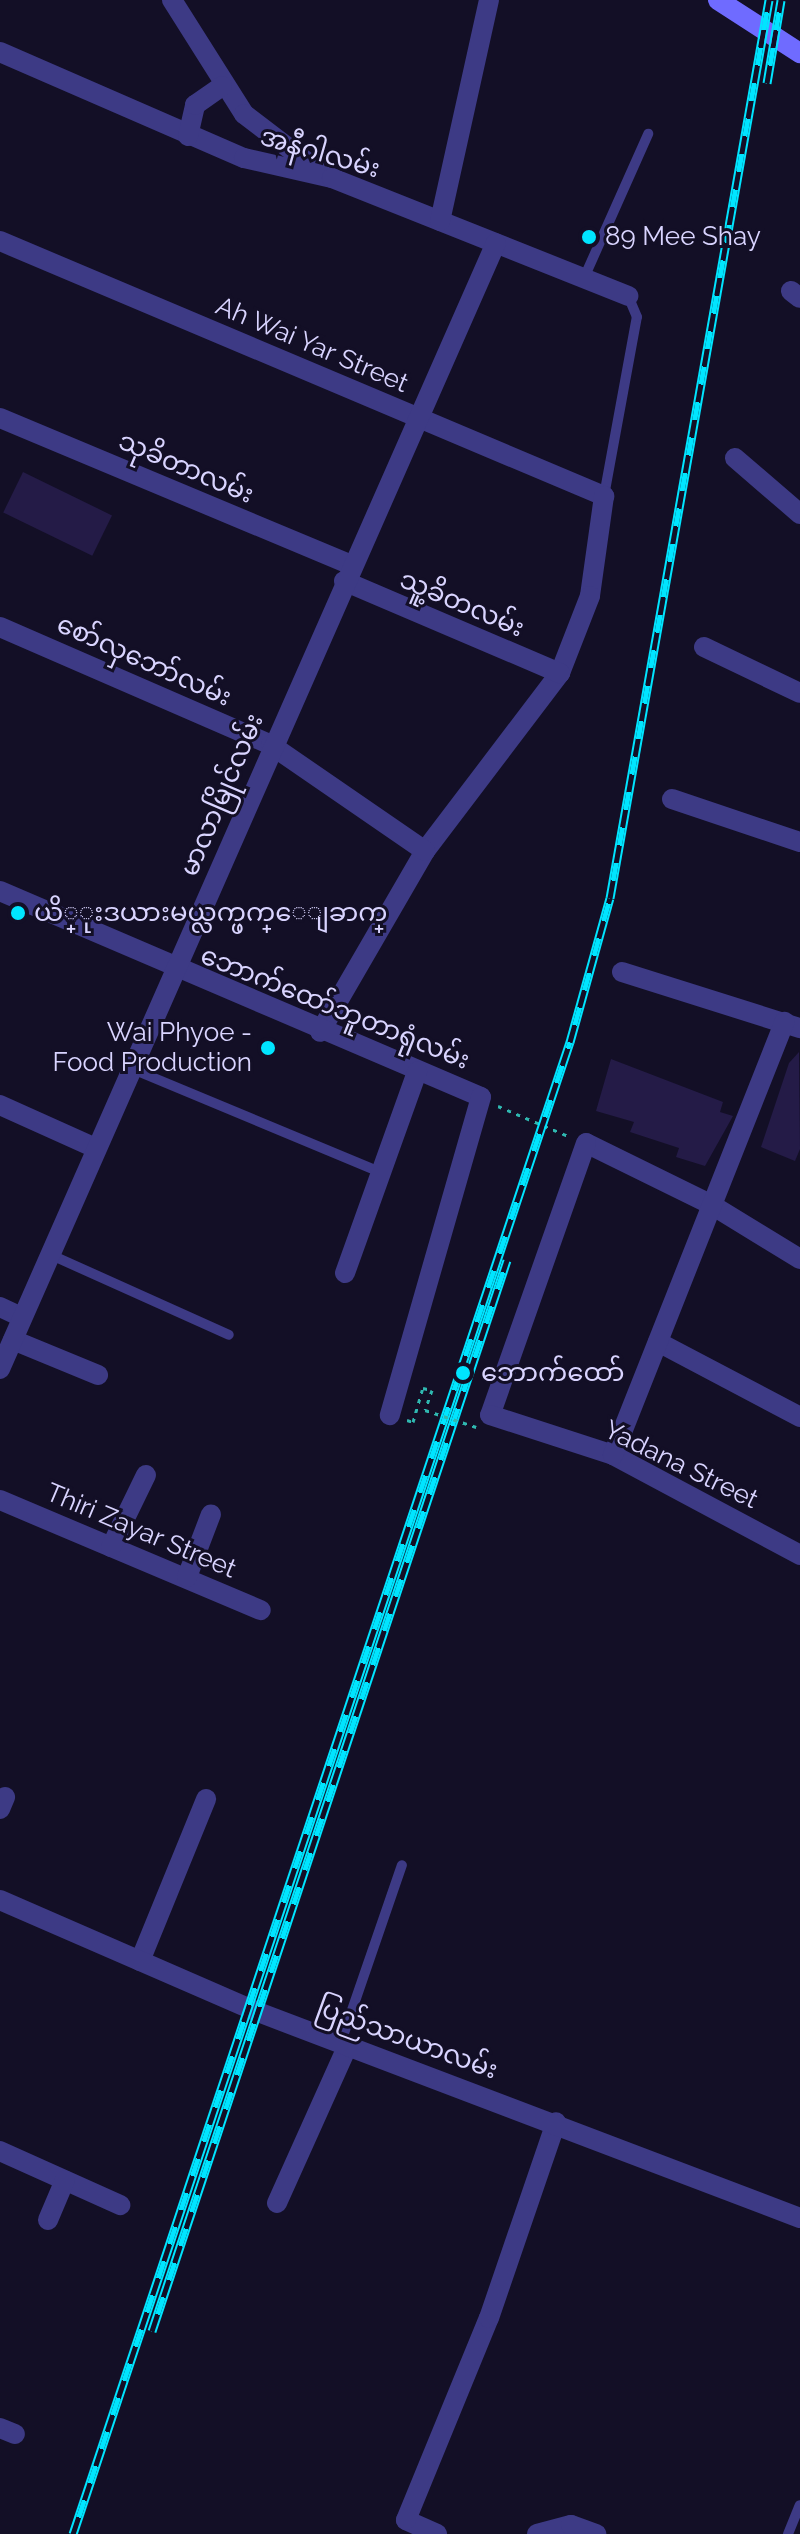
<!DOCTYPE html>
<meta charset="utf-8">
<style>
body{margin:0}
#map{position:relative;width:800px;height:2534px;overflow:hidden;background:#130f26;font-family:Raleway,"Noto Sans Myanmar",sans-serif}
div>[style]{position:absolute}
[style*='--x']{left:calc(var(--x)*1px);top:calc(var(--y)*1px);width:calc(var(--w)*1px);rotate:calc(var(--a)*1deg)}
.building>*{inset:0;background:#241b47;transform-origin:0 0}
.path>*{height:3px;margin-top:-1.5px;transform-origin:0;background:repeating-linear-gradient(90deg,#2fb8b0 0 4px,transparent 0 10px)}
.service>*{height:10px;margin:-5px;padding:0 5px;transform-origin:5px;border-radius:5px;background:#3d3a85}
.minor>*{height:20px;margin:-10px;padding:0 10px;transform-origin:10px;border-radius:10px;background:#3d3a85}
.tertiary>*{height:20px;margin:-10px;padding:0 10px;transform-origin:10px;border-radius:10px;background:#3d3a85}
.secondary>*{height:20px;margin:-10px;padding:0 10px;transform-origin:10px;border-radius:10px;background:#6f6bff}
.rail>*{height:9px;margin-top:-4.5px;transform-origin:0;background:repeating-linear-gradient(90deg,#130f26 0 18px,#00e5ff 0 36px);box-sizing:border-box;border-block:2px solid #00e5ff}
.path-bridge>*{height:3px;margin-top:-1.5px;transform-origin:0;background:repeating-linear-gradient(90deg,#2fb8b0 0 4px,transparent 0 10px)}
.dots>*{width:22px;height:22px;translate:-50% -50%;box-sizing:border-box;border:4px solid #130f26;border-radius:50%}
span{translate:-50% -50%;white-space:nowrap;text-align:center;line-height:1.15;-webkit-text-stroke:6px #130f26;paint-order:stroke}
.street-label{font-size:26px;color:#d9d4ff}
.poi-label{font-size:26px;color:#d9d4ff}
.left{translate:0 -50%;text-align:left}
.right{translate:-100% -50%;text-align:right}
</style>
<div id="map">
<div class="building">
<div style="left:23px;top:472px;width:99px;height:45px;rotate:26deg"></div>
<div style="clip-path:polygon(799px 1052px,800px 1149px,795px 1161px,761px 1147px,789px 1063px)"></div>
<div style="clip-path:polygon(611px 1059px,723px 1102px,720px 1112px,733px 1116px,705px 1166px,676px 1157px,679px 1148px,630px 1132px,634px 1122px,596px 1111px)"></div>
</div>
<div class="path">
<div style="--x:498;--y:1106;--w:76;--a:23.2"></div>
<div style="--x:407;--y:1420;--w:6;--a:18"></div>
<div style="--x:413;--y:1422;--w:35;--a:-74"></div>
<div style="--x:423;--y:1388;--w:9;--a:13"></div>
<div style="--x:432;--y:1390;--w:21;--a:109"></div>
</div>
<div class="service">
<div style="--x:584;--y:278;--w:158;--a:-66"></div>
<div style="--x:604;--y:496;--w:182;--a:-79.6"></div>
<div style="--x:637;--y:317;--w:23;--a:-113"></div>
<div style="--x:130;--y:1068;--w:271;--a:22.6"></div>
<div style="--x:49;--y:1254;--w:197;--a:24.2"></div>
<div style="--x:341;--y:2042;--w:187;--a:-71"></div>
<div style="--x:788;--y:2534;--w:31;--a:-68"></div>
</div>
<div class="minor">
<div style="--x:172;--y:0;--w:135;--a:57.7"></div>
<div style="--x:244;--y:114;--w:89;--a:37.3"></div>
<div style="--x:0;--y:52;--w:266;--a:23.5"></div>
<div style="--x:244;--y:158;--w:90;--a:12.8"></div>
<div style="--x:332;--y:178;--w:319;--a:21.7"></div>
<div style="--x:188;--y:136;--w:32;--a:-77"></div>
<div style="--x:195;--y:105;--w:33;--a:-35"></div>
<div style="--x:440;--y:221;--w:226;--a:-77.5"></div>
<div style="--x:0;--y:241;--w:656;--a:22.89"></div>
<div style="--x:604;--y:496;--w:101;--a:98"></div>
<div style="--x:590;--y:596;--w:83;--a:111.3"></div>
<div style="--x:560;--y:673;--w:223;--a:127.2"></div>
<div style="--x:425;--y:851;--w:209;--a:120.1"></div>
<div style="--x:791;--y:291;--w:11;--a:38"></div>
<div style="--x:0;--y:418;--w:381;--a:22.7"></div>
<div style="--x:735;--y:458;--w:86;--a:40.7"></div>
<div style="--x:344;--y:581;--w:235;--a:23.1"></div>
<div style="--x:0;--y:627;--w:296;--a:23.5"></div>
<div style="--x:271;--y:745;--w:187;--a:34.5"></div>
<div style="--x:704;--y:647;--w:106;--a:25.6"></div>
<div style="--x:672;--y:799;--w:135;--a:18.6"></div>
<div style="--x:0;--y:891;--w:523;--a:23.18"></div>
<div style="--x:481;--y:1097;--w:331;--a:106"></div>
<div style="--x:622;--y:972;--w:187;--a:17.5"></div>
<div style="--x:0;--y:1105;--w:102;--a:24.3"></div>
<div style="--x:800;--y:1259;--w:103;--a:-148.5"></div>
<div style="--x:712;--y:1205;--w:140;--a:-153.8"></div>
<div style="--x:586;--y:1143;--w:288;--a:109.4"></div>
<div style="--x:490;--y:1415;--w:129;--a:18"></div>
<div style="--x:613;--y:1455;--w:212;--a:28.1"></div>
<div style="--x:345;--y:1273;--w:214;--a:-70.3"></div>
<div style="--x:0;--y:1307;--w:23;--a:25"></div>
<div style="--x:13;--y:1340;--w:92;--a:22.4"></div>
<div style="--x:658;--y:1342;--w:161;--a:27.8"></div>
<div style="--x:0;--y:1369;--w:1230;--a:-66.23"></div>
<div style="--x:613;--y:1455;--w:466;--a:-68.4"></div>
<div style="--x:0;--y:1500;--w:283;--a:22.9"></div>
<div style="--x:111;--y:1547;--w:80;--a:-64.1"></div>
<div style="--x:187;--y:1577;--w:67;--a:-69.1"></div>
<div style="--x:0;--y:1809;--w:13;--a:-67"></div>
<div style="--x:140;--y:1961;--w:175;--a:-67.8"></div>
<div style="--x:0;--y:2151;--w:132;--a:24.2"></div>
<div style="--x:277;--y:2203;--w:173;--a:-65.8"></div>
<div style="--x:48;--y:2220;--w:43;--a:-67"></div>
<div style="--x:0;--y:2428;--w:16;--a:22"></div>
<div style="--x:437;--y:2534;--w:34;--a:-156"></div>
<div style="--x:406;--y:2520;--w:218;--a:-67.7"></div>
<div style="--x:489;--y:2318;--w:207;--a:-71.1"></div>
<div style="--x:537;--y:2534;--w:35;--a:-15"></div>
<div style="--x:571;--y:2525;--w:27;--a:20"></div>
</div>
<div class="tertiary">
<div style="--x:0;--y:1900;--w:281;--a:23.5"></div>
<div style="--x:258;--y:2012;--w:580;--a:20.81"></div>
</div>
<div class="secondary">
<div style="--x:718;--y:0;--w:98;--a:32.9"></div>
</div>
<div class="rail">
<div style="--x:767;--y:83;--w:84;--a:-80.4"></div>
<div style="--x:152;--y:2331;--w:1128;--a:-71.66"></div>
<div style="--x:73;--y:2534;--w:1573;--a:-71.58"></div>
<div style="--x:570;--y:1042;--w:149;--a:-74.5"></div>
<div style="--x:610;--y:898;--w:912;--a:-79.96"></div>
</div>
<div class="path-bridge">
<div style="--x:425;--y:1410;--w:54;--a:18.4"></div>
</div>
<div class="dots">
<div style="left:589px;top:237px;background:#00e5ff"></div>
<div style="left:18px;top:913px;background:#00e5ff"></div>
<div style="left:268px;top:1048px;background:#00e5ff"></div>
<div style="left:463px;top:1373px;background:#00e5ff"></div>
</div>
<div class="street-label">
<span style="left:320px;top:153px;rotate:16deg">အနီဂါလမ်း</span>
<span style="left:312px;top:345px;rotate:23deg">Ah Wai Yar Street</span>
<span style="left:186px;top:468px;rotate:23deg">သုခိတာလမ်း</span>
<span style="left:462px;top:604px;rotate:23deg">သူ့ခိတလမ်း</span>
<span style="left:144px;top:661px;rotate:24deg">စော်လှဘော်လမ်း</span>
<span style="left:222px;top:795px;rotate:-67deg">မာလာမြိုင်လမ်း</span>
<span style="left:335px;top:1008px;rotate:22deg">ဘောက်ထော်ဘူတာရုံလမ်း</span>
<span style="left:681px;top:1465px;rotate:26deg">Yadana Street</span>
<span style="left:141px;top:1531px;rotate:23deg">Thiri Zayar Street</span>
<span style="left:407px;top:2039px;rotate:20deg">ပြည်သာယာလမ်း</span>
</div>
<div class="poi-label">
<span class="left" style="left:605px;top:237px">89 Mee Shay</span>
<span class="left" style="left:34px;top:913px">ယိ္ုးဒယားမယ္လက္ဖက္ေျခာက္</span>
<span class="right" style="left:252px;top:1048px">Wai Phyoe -<br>Food Production</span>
<span class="left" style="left:481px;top:1373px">ဘောက်ထော်</span>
</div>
</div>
